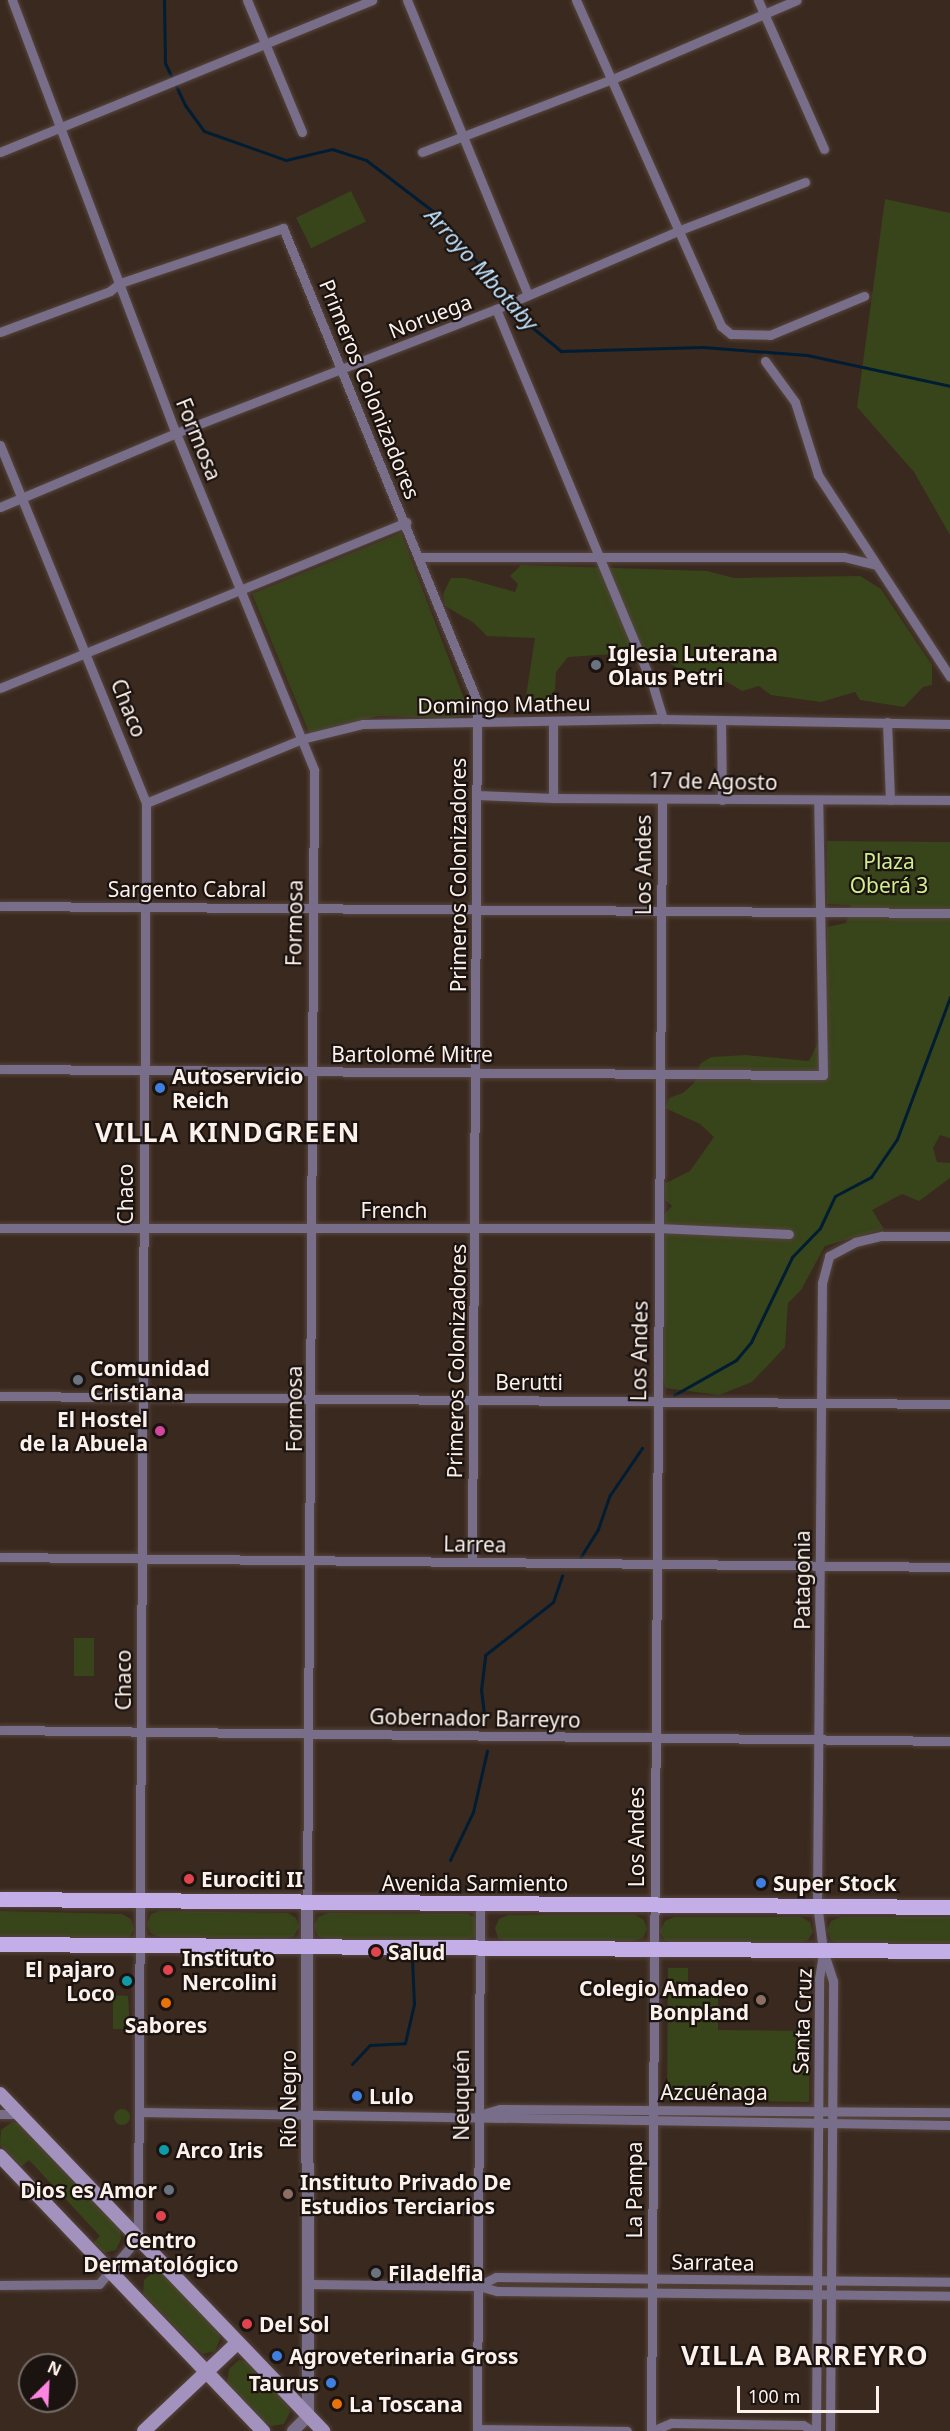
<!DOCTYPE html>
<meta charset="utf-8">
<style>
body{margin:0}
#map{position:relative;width:950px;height:2431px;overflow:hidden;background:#3a291f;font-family:"Noto Sans",sans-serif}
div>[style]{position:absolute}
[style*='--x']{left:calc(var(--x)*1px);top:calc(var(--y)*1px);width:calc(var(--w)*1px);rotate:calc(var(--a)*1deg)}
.green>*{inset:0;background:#38441a;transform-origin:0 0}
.round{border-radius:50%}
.stream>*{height:3px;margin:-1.5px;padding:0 1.5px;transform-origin:1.5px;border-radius:1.5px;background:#001d33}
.roads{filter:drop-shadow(0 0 2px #55453c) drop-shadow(0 0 2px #55453c)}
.minor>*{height:9px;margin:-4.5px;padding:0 4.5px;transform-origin:4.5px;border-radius:4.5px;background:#786e89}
.tertiary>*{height:12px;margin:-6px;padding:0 6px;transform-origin:6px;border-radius:6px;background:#786e89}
.secondary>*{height:14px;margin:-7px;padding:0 7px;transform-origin:7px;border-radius:7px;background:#a392be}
.primary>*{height:15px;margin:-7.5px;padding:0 7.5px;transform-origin:7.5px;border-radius:7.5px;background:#c4aee7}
.dots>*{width:16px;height:16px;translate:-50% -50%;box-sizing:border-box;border:3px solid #1b130f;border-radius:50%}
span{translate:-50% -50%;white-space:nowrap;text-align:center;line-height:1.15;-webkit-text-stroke:4.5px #1b130f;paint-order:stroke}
.street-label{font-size:21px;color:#fdf1eb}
.poi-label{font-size:21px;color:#fdf1eb;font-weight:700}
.left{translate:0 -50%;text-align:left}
.right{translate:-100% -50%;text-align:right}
.park-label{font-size:21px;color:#d0ee8d}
.water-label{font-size:22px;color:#c1e3fd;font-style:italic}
.district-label{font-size:27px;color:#fdf1eb;font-weight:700;letter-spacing:1.5px}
.north{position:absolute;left:18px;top:2353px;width:60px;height:60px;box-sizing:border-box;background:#1b130f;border:2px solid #756c67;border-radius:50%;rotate:24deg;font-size:16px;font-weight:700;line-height:24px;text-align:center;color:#fdf1eb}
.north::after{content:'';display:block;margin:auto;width:21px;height:27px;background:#fe86e0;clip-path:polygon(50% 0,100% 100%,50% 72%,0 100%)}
.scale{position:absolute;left:737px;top:2386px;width:142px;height:27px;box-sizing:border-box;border:3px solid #fdf1eb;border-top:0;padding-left:8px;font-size:18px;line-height:21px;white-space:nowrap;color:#fdf1eb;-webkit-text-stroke:4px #1b130f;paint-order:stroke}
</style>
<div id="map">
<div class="green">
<div style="left:351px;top:191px;width:34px;height:61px;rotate:64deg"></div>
<div style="clip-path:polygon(885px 199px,950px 213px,950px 535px,914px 472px,857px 407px)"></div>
<div style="clip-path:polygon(401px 533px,470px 714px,451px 718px,377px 716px,310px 735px,252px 594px)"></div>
<div style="clip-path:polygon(521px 565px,707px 571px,734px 578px,860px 576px,881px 589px,932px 665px,932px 685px,923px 687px,904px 707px,860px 700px,855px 692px,821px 702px,771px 695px,759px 686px,742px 691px,727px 682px,697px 679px,660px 658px,614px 654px,568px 657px,556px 672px,555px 690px,542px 706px,523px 715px,535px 638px,487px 636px,474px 623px,445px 606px,443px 594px,451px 578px,465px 578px,515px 592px,518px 584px,510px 576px)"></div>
<div style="clip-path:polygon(827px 841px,950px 842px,950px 1138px,940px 1135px,933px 1148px,937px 1162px,950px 1163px,950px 1178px,919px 1201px,902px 1194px,872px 1210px,884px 1229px,825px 1246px,801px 1290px,788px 1303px,785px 1347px,752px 1382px,719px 1395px,666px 1388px,660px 1371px,663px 1216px,672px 1206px,665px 1200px,664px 1184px,690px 1171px,714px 1137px,700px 1124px,665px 1108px,669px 1098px,683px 1093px,694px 1083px,700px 1064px,711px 1057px,746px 1055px,809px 1061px,826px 1026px,827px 927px,846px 923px,851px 905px,827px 904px)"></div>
<div style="left:74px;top:1638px;width:20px;height:38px"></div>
<div style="clip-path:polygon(0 1911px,122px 1914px,131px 1919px,134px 1929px,129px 1938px,0 1938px)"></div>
<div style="clip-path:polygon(160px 1911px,288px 1913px,296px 1918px,299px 1927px,294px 1936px,285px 1939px,160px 1937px,150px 1933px,147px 1924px,151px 1914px)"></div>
<div style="clip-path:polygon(328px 1913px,468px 1914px,477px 1919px,480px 1928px,475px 1937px,465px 1940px,327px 1940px,318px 1936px,314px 1926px,318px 1917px)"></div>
<div style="clip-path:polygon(508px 1915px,635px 1915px,644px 1920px,647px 1929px,643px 1938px,633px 1941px,508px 1942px,498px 1938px,495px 1928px,499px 1919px)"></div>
<div style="clip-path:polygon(674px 1917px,801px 1917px,810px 1922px,813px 1932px,808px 1940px,799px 1943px,674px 1944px,664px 1940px,660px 1931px,665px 1921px)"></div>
<div style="clip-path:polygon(841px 1917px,950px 1917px,950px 1943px,840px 1944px,831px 1940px,827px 1930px,831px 1921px)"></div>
<div style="clip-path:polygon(668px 1968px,688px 1968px,688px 1985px,718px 1986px,718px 2030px,810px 2031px,809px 2102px,667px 2100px)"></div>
<div style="clip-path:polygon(113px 1995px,128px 1996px,130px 2029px,113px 2029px)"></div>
<div class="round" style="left:114px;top:2109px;width:16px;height:16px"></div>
<div style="clip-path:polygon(12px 2122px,19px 2123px,120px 2229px,121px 2239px,116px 2250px,104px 2253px,93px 2243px,100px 2236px,29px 2160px,21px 2167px,0 2145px,1px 2130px)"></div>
<div style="clip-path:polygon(155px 2271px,163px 2273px,219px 2330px,220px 2339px,215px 2351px,203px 2354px,195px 2348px,143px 2294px,144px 2280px)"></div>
<div style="clip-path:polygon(239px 2360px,247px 2361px,288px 2403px,290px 2412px,284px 2424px,272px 2426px,265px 2423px,227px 2383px,229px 2369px)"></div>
</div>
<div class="stream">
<div style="--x:164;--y:0;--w:63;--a:89.1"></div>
<div style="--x:165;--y:63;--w:47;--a:64.5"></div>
<div style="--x:185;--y:105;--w:32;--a:54"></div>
<div style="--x:204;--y:131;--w:87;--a:19.5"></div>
<div style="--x:286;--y:160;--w:47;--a:-13.4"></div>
<div style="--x:332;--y:149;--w:36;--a:18"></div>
<div style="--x:366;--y:160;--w:91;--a:37.4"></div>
<div style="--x:438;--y:215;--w:141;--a:50.5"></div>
<div style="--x:528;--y:324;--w:43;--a:39.3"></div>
<div style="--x:561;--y:351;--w:142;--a:-1.6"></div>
<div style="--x:703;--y:347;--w:104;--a:4.4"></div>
<div style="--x:807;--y:355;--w:146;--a:12.2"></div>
<div style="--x:674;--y:1395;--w:71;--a:-29.4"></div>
<div style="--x:736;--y:1360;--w:23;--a:-50"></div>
<div style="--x:751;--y:1342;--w:94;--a:-64.2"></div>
<div style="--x:792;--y:1257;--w:40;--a:-46"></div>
<div style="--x:820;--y:1228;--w:35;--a:-65"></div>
<div style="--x:835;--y:1196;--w:41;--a:-27.8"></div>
<div style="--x:871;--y:1177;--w:46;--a:-55.6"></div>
<div style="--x:897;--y:1139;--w:152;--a:-69.5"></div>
<div style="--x:580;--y:1558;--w:34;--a:-58"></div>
<div style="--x:598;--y:1529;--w:36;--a:-71"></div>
<div style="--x:610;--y:1495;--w:57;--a:-55.8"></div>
<div style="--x:485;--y:1722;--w:32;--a:-97"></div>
<div style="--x:481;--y:1690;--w:35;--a:-83"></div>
<div style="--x:485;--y:1655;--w:86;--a:-37.9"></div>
<div style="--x:553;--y:1602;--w:28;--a:-71"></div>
<div style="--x:450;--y:1860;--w:53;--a:-64.4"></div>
<div style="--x:473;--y:1812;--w:63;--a:-77.1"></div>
<div style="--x:352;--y:2064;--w:26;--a:-47"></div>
<div style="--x:370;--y:2045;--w:35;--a:-3"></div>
<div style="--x:405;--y:2043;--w:40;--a:-77"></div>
<div style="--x:414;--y:2004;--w:46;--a:-92.5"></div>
</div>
<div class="roads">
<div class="minor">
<div style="--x:12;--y:0;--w:463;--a:69.3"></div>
<div style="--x:176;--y:433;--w:364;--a:67.7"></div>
<div style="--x:314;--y:770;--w:1134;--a:90.35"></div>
<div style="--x:247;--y:0;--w:143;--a:67.4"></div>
<div style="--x:407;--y:0;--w:319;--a:67.7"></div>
<div style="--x:576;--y:0;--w:357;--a:66"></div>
<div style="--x:721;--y:326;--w:13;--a:39"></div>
<div style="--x:731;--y:334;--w:39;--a:1"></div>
<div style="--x:770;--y:335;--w:102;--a:-22.5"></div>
<div style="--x:758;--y:0;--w:163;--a:66.1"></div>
<div style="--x:0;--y:152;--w:402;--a:-22.2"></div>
<div style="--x:422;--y:152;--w:201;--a:-21"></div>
<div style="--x:610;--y:80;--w:203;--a:-23.2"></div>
<div style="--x:496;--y:309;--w:405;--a:67.4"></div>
<div style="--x:652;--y:683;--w:38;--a:73"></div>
<div style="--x:0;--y:332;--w:117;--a:-20.4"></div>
<div style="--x:110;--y:291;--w:13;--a:-39"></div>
<div style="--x:120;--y:283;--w:172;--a:-18.6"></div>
<div style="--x:283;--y:228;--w:511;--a:67.7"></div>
<div style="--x:477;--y:701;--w:861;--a:90.33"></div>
<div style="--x:765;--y:361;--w:51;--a:53.8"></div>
<div style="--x:795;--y:402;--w:77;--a:72.5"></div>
<div style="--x:818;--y:475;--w:241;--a:56.8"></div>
<div style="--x:0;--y:445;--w:387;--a:67.8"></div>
<div style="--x:146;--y:803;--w:1435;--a:90.32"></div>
<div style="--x:138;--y:2238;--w:60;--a:130.3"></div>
<div style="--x:99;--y:2284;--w:99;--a:179.4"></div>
<div style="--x:0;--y:507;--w:191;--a:-22.8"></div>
<div style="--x:176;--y:433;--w:343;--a:-21.2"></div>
<div style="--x:496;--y:309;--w:200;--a:-23.2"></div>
<div style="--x:680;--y:230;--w:134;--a:-21"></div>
<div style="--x:419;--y:557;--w:425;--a:0"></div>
<div style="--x:844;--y:557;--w:33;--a:14"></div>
<div style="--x:0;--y:688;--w:439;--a:-22.2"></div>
<div style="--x:553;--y:722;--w:76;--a:90"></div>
<div style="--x:721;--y:722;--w:78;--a:89.3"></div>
<div style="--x:887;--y:722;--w:78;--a:87.8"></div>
<div style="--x:476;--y:795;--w:77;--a:2.2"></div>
<div style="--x:553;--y:798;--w:397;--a:0.3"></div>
<div style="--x:146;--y:803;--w:169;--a:-22.3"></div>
<div style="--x:302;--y:739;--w:63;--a:-13.8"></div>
<div style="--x:363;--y:724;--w:300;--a:-1"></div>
<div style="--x:663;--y:719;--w:287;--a:1"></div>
<div style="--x:0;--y:906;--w:950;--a:0.42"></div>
<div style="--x:0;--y:1069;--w:823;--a:0.42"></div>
<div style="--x:823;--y:1075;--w:275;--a:-91"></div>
<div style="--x:0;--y:1228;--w:658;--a:0"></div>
<div style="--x:658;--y:1228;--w:131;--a:2.6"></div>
<div style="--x:0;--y:1396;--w:950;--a:0.48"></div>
<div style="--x:0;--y:1557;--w:950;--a:0.6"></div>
<div style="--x:0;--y:1730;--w:950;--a:0.66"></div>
<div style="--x:140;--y:2112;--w:810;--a:0.92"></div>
<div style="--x:0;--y:2114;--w:19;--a:0"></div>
<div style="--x:479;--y:2115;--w:22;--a:-16"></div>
<div style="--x:500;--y:2109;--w:450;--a:0.4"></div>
<div style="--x:308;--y:2284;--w:170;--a:0.7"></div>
<div style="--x:478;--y:2286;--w:20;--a:15"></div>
<div style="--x:497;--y:2291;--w:453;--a:0.6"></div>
<div style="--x:478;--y:2286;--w:20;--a:-27"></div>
<div style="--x:496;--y:2277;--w:454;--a:0.6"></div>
<div style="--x:477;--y:2429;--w:150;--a:0.8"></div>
<div style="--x:477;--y:2431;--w:527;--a:-89.67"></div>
<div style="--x:651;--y:2431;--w:1632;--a:-89.61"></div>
<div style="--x:652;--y:2431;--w:21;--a:-23"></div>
<div style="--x:671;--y:2423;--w:132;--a:0.9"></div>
<div style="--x:803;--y:2425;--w:12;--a:31"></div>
<div style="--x:816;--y:2431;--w:452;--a:-89.6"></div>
<div style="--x:819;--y:1979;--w:26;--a:-81"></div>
<div style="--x:830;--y:2431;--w:450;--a:-89.6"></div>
<div style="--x:833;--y:1981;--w:33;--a:-108"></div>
<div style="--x:823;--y:1950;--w:46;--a:-97.4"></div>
<div style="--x:817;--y:1904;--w:621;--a:-89.54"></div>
<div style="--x:822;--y:1283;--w:28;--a:-75"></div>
<div style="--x:829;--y:1256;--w:30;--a:-28"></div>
<div style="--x:855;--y:1242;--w:28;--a:-13"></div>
<div style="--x:882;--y:1236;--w:68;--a:0"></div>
</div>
<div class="tertiary">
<div style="--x:293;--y:2431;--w:21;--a:-45"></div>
<div style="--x:308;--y:2416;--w:512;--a:-90.11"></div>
</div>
<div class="secondary">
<div style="--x:0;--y:2094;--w:467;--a:46.2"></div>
<div style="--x:0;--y:2156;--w:381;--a:46.3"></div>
<div style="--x:144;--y:2431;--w:129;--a:-43.4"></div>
</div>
<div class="primary">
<div style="--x:0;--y:1899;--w:950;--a:0.48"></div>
<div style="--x:0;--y:1944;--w:950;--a:0.42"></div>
</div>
</div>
<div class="dots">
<div style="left:596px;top:665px;background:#6b7280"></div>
<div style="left:160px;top:1088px;background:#3f7fe0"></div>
<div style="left:78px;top:1380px;background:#6b7280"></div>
<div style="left:160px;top:1431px;background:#d1479c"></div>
<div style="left:189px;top:1879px;background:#e0444e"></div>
<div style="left:761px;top:1883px;background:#3f7fe0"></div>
<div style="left:376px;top:1952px;background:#e0444e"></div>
<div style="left:168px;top:1970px;background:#e0444e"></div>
<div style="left:127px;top:1981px;background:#0f9aa8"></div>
<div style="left:761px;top:2000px;background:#8d6e63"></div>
<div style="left:166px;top:2003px;background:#e8710a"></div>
<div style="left:357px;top:2096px;background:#3f7fe0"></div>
<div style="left:164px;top:2150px;background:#0f9aa8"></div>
<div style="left:169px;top:2190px;background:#6b7280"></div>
<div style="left:288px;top:2194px;background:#8d6e63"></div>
<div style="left:161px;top:2216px;background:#e0444e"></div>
<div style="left:376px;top:2273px;background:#6b7280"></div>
<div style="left:247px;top:2324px;background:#e0444e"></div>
<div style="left:277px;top:2356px;background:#3f7fe0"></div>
<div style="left:331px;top:2383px;background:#3f7fe0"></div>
<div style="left:337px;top:2404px;background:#e8710a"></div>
</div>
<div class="street-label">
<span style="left:430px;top:316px;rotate:-21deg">Noruega</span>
<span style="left:370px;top:389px;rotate:68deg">Primeros Colonizadores</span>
<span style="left:199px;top:439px;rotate:68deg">Formosa</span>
<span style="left:504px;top:704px;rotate:-1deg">Domingo Matheu</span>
<span style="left:129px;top:708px;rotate:68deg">Chaco</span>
<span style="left:713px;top:781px;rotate:1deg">17 de Agosto</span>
<span style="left:643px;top:865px;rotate:-90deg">Los Andes</span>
<span style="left:458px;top:875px;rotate:-90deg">Primeros Colonizadores</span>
<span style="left:187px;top:889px">Sargento Cabral</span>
<span style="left:294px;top:923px;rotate:-89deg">Formosa</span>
<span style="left:412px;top:1054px">Bartolomé Mitre</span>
<span style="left:125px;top:1194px;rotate:-90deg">Chaco</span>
<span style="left:394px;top:1210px">French</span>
<span style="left:639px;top:1351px;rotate:-89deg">Los Andes</span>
<span style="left:456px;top:1361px;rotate:-89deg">Primeros Colonizadores</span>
<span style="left:529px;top:1382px">Berutti</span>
<span style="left:294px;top:1409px;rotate:-90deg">Formosa</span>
<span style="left:475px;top:1544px;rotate:1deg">Larrea</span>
<span style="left:802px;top:1580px;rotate:-90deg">Patagonia</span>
<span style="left:123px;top:1680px;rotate:-90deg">Chaco</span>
<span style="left:475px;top:1718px;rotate:1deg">Gobernador Barreyro</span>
<span style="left:636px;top:1837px;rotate:-90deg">Los Andes</span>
<span style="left:475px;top:1883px">Avenida Sarmiento</span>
<span style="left:802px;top:2021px;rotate:-88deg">Santa Cruz</span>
<span style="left:714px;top:2092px">Azcuénaga</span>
<span style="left:461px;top:2095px;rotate:-90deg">Neuquén</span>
<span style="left:288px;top:2099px;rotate:-90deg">Río Negro</span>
<span style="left:634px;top:2190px;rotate:-90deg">La Pampa</span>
<span style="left:713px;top:2262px;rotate:1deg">Sarratea</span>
</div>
<div class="poi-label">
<span class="left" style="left:608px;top:665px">Iglesia Luterana<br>Olaus Petri</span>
<span class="left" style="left:172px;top:1088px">Autoservicio<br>Reich</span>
<span class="left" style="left:90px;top:1380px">Comunidad<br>Cristiana</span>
<span class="right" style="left:148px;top:1431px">El Hostel<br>de la Abuela</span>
<span class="left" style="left:201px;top:1879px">Eurociti II</span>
<span class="left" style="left:773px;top:1883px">Super Stock</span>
<span class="left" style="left:388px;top:1952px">Salud</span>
<span class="left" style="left:182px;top:1970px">Instituto<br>Nercolini</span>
<span class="right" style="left:115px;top:1981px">El pajaro<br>Loco</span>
<span class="right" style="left:749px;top:2000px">Colegio Amadeo<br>Bonpland</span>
<span style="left:166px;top:2025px">Sabores</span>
<span class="left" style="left:369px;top:2096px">Lulo</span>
<span class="left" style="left:176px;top:2150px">Arco Iris</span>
<span class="left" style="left:300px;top:2194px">Instituto Privado De<br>Estudios Terciarios</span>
<span class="right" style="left:157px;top:2190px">Dios es Amor</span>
<span style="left:161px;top:2252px">Centro<br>Dermatológico</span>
<span class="left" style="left:388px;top:2273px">Filadelfia</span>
<span class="left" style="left:259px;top:2324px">Del Sol</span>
<span class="left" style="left:289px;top:2356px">Agroveterinaria Gross</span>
<span class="right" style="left:319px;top:2383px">Taurus</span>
<span class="left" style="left:349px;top:2404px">La Toscana</span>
</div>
<div class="park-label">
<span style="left:889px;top:873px">Plaza<br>Oberá 3</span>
</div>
<div class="water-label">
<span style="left:482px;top:269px;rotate:48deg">Arroyo Mbotaby</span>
</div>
<div class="district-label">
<span style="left:228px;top:1132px">VILLA KINDGREEN</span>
<span style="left:805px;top:2355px">VILLA BARREYRO</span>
</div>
<div class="north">N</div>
<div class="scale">100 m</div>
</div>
